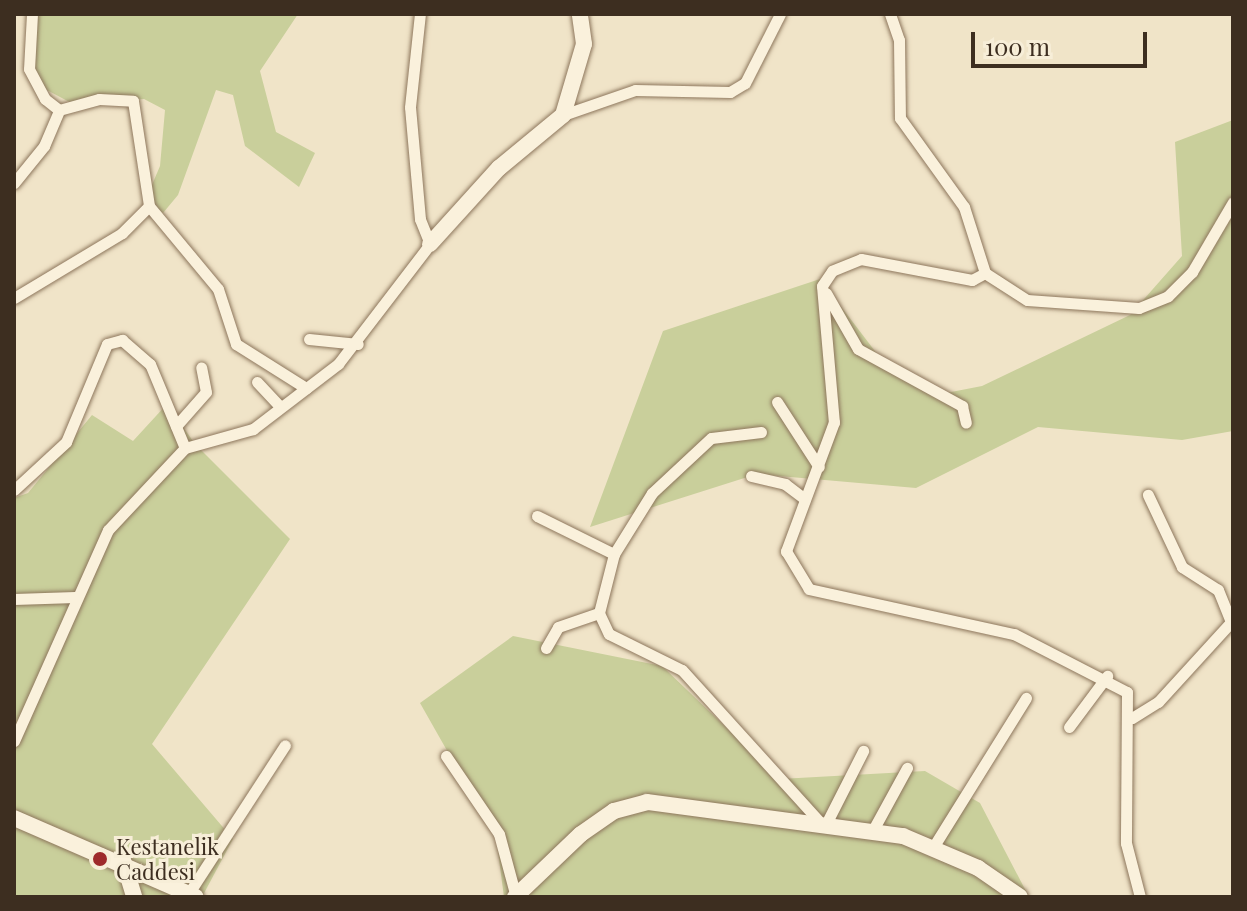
<!DOCTYPE html>
<style>
body{margin:0}
#map{position:relative;width:1247px;height:911px;overflow:hidden;background:#f0e4c8;font-family:"Playfair Display",serif}
div>[style]{position:absolute}
[style*='--x']{left:calc(var(--x)*1px);top:calc(var(--y)*1px);width:calc(var(--w)*1px);rotate:calc(var(--a)*1deg)}
.green>*{inset:0;background:#c9cf9b}
.roads{filter:drop-shadow(0 0 2px #8d765c) drop-shadow(0 0 2px #8d765c)}
.street>*{height:11px;margin:-5.5px;padding:0 5.5px;transform-origin:5.5px;border-radius:5.5px;background:#faf1dc}
.secondary>*{height:16px;margin:-8px;padding:0 8px;transform-origin:8px;border-radius:8px;background:#faf1dc}
.dots>*{width:22px;height:22px;translate:-50% -50%;box-sizing:border-box;border:4px solid #f7eed8;border-radius:50%}
span{translate:-50% -50%;white-space:nowrap;text-align:center;line-height:1.15;-webkit-text-stroke:6px #f7eed8;paint-order:stroke}
.poi-label{font-size:22px;color:#3d2e20}
.left{translate:0 -50%;text-align:left}
.frame{position:absolute;inset:0;border:16px solid #3d2e20;pointer-events:none}
.scale{position:absolute;left:971px;top:32px;width:176px;height:36px;box-sizing:border-box;border:4px solid #3d2e20;border-top:0;padding-left:10px;font-size:24px;line-height:28px;white-space:nowrap;color:#3d2e20;-webkit-text-stroke:6px #f7eed8;paint-order:stroke}
</style>
<div id="map">
<div class="green">
<div style="clip-path:polygon(28px 14px,298px 14px,260px 71px,276px 132px,315px 153px,299px 187px,245px 146px,233px 95px,216px 90px,178px 195px,163px 213px,146px 199px,160px 166px,165px 110px,144px 99px,75px 105px,45px 89px,26px 72px)"></div>
<div style="clip-path:polygon(1233px 120px,1233px 431px,1182px 440px,1038px 427px,916px 488px,757px 474px,590px 527px,663px 331px,820px 279px,884px 363px,946px 393px,982px 386px,1130px 315px,1182px 256px,1175px 142px)"></div>
<div style="clip-path:polygon(167px 404px,195px 444px,290px 539px,152px 744px,233px 839px,202px 897px,14px 897px,14px 498px,28px 493px,92px 415px,133px 441px)"></div>
<div style="clip-path:polygon(513px 636px,662px 666px,780px 779px,925px 771px,980px 803px,1029px 897px,504px 897px,496px 837px,420px 703px)"></div>
</div>
<div class="roads">
<div class="street">
<div style="--x:32;--y:14;--w:55;--a:93.1"></div>
<div style="--x:29;--y:69;--w:34;--a:62"></div>
<div style="--x:45;--y:99;--w:18;--a:38"></div>
<div style="--x:59;--y:110;--w:41;--a:-15.4"></div>
<div style="--x:99;--y:99;--w:34;--a:3"></div>
<div style="--x:133;--y:101;--w:106;--a:81.3"></div>
<div style="--x:149;--y:206;--w:108;--a:50.3"></div>
<div style="--x:218;--y:289;--w:58;--a:71.9"></div>
<div style="--x:236;--y:344;--w:83;--a:32.2"></div>
<div style="--x:890;--y:14;--w:28;--a:71"></div>
<div style="--x:899;--y:40;--w:78;--a:89.3"></div>
<div style="--x:900;--y:118;--w:110;--a:54.3"></div>
<div style="--x:964;--y:207;--w:69;--a:72.3"></div>
<div style="--x:985;--y:273;--w:15;--a:152"></div>
<div style="--x:972;--y:280;--w:113;--a:-169.3"></div>
<div style="--x:861;--y:259;--w:31;--a:158"></div>
<div style="--x:832;--y:271;--w:18;--a:124"></div>
<div style="--x:822;--y:286;--w:137;--a:85"></div>
<div style="--x:834;--y:422;--w:138;--a:110.4"></div>
<div style="--x:786;--y:551;--w:44;--a:58.8"></div>
<div style="--x:809;--y:589;--w:210;--a:12.4"></div>
<div style="--x:1014;--y:634;--w:127;--a:27.2"></div>
<div style="--x:1127;--y:692;--w:151;--a:90.4"></div>
<div style="--x:1126;--y:843;--w:56;--a:75.5"></div>
<div style="--x:563;--y:115;--w:76;--a:-19.1"></div>
<div style="--x:635;--y:90;--w:95;--a:1.2"></div>
<div style="--x:730;--y:92;--w:17;--a:-31"></div>
<div style="--x:745;--y:83;--w:77;--a:-63.1"></div>
<div style="--x:14;--y:183;--w:48;--a:-51"></div>
<div style="--x:44;--y:146;--w:39;--a:-67"></div>
<div style="--x:985;--y:273;--w:50;--a:32.7"></div>
<div style="--x:1027;--y:300;--w:112;--a:4.1"></div>
<div style="--x:1139;--y:308;--w:31;--a:-22"></div>
<div style="--x:1168;--y:296;--w:34;--a:-45"></div>
<div style="--x:1192;--y:272;--w:81;--a:-59.6"></div>
<div style="--x:826;--y:293;--w:64;--a:60.3"></div>
<div style="--x:858;--y:349;--w:119;--a:28.7"></div>
<div style="--x:962;--y:406;--w:17;--a:77"></div>
<div style="--x:14;--y:298;--w:126;--a:-31"></div>
<div style="--x:122;--y:233;--w:38;--a:-45"></div>
<div style="--x:309;--y:339;--w:49;--a:5.8"></div>
<div style="--x:257;--y:382;--w:34;--a:47"></div>
<div style="--x:777;--y:402;--w:77;--a:57.1"></div>
<div style="--x:176;--y:426;--w:45;--a:-48.6"></div>
<div style="--x:206;--y:392;--w:25;--a:-101"></div>
<div style="--x:761;--y:432;--w:50;--a:173.2"></div>
<div style="--x:711;--y:438;--w:81;--a:137"></div>
<div style="--x:652;--y:493;--w:72;--a:121.9"></div>
<div style="--x:614;--y:554;--w:61;--a:104.3"></div>
<div style="--x:599;--y:613;--w:23;--a:65"></div>
<div style="--x:609;--y:634;--w:81;--a:26.3"></div>
<div style="--x:682;--y:670;--w:204;--a:47.8"></div>
<div style="--x:751;--y:476;--w:35;--a:13"></div>
<div style="--x:785;--y:484;--w:25;--a:37"></div>
<div style="--x:14;--y:490;--w:71;--a:-42.7"></div>
<div style="--x:66;--y:442;--w:106;--a:-67.3"></div>
<div style="--x:107;--y:344;--w:16;--a:-15"></div>
<div style="--x:122;--y:340;--w:37;--a:41"></div>
<div style="--x:150;--y:364;--w:91;--a:67.4"></div>
<div style="--x:537;--y:516;--w:86;--a:26.3"></div>
<div style="--x:14;--y:599;--w:61;--a:-1.9"></div>
<div style="--x:546;--y:648;--w:24;--a:-60"></div>
<div style="--x:558;--y:627;--w:43;--a:-18.9"></div>
<div style="--x:1132;--y:718;--w:31;--a:-32"></div>
<div style="--x:1158;--y:702;--w:108;--a:-47.6"></div>
<div style="--x:1231;--y:622;--w:35;--a:-112"></div>
<div style="--x:1218;--y:590;--w:43;--a:-147.4"></div>
<div style="--x:1182;--y:567;--w:80;--a:-115.3"></div>
<div style="--x:1069;--y:727;--w:64;--a:-53.3"></div>
<div style="--x:14;--y:741;--w:231;--a:-66"></div>
<div style="--x:108;--y:530;--w:112;--a:-46.8"></div>
<div style="--x:185;--y:448;--w:71;--a:-15.6"></div>
<div style="--x:253;--y:429;--w:107;--a:-37.4"></div>
<div style="--x:338;--y:364;--w:151;--a:-52.5"></div>
<div style="--x:430;--y:244;--w:27;--a:-112"></div>
<div style="--x:420;--y:219;--w:112;--a:-95.1"></div>
<div style="--x:410;--y:107;--w:94;--a:-83.9"></div>
<div style="--x:446;--y:756;--w:94;--a:55.8"></div>
<div style="--x:499;--y:834;--w:65;--a:74.9"></div>
<div style="--x:827;--y:822;--w:80;--a:-63.1"></div>
<div style="--x:873;--y:830;--w:71;--a:-61.3"></div>
<div style="--x:932;--y:849;--w:178;--a:-58.1"></div>
<div style="--x:189;--y:893;--w:176;--a:-57"></div>
</div>
<div class="secondary">
<div style="--x:430;--y:244;--w:103;--a:-47.8"></div>
<div style="--x:499;--y:168;--w:83;--a:-39.6"></div>
<div style="--x:563;--y:115;--w:74;--a:-73.5"></div>
<div style="--x:584;--y:44;--w:30;--a:-98"></div>
<div style="--x:14;--y:818;--w:198;--a:23.5"></div>
<div style="--x:123;--y:860;--w:39;--a:73"></div>
<div style="--x:515;--y:897;--w:91;--a:-43.7"></div>
<div style="--x:581;--y:834;--w:40;--a:-34.9"></div>
<div style="--x:614;--y:811;--w:34;--a:-15"></div>
<div style="--x:647;--y:802;--w:258;--a:7.6"></div>
<div style="--x:903;--y:836;--w:82;--a:23.1"></div>
<div style="--x:978;--y:868;--w:51;--a:34.6"></div>
</div>
</div>
<div class="dots">
<div style="left:100px;top:859px;background:#9e2a2b"></div>
</div>
<div class="poi-label">
<span class="left" style="left:116px;top:859px">Kestanelik<br>Caddesi</span>
</div>
<div class="frame"></div>
<div class="scale">100 m</div>
</div>
